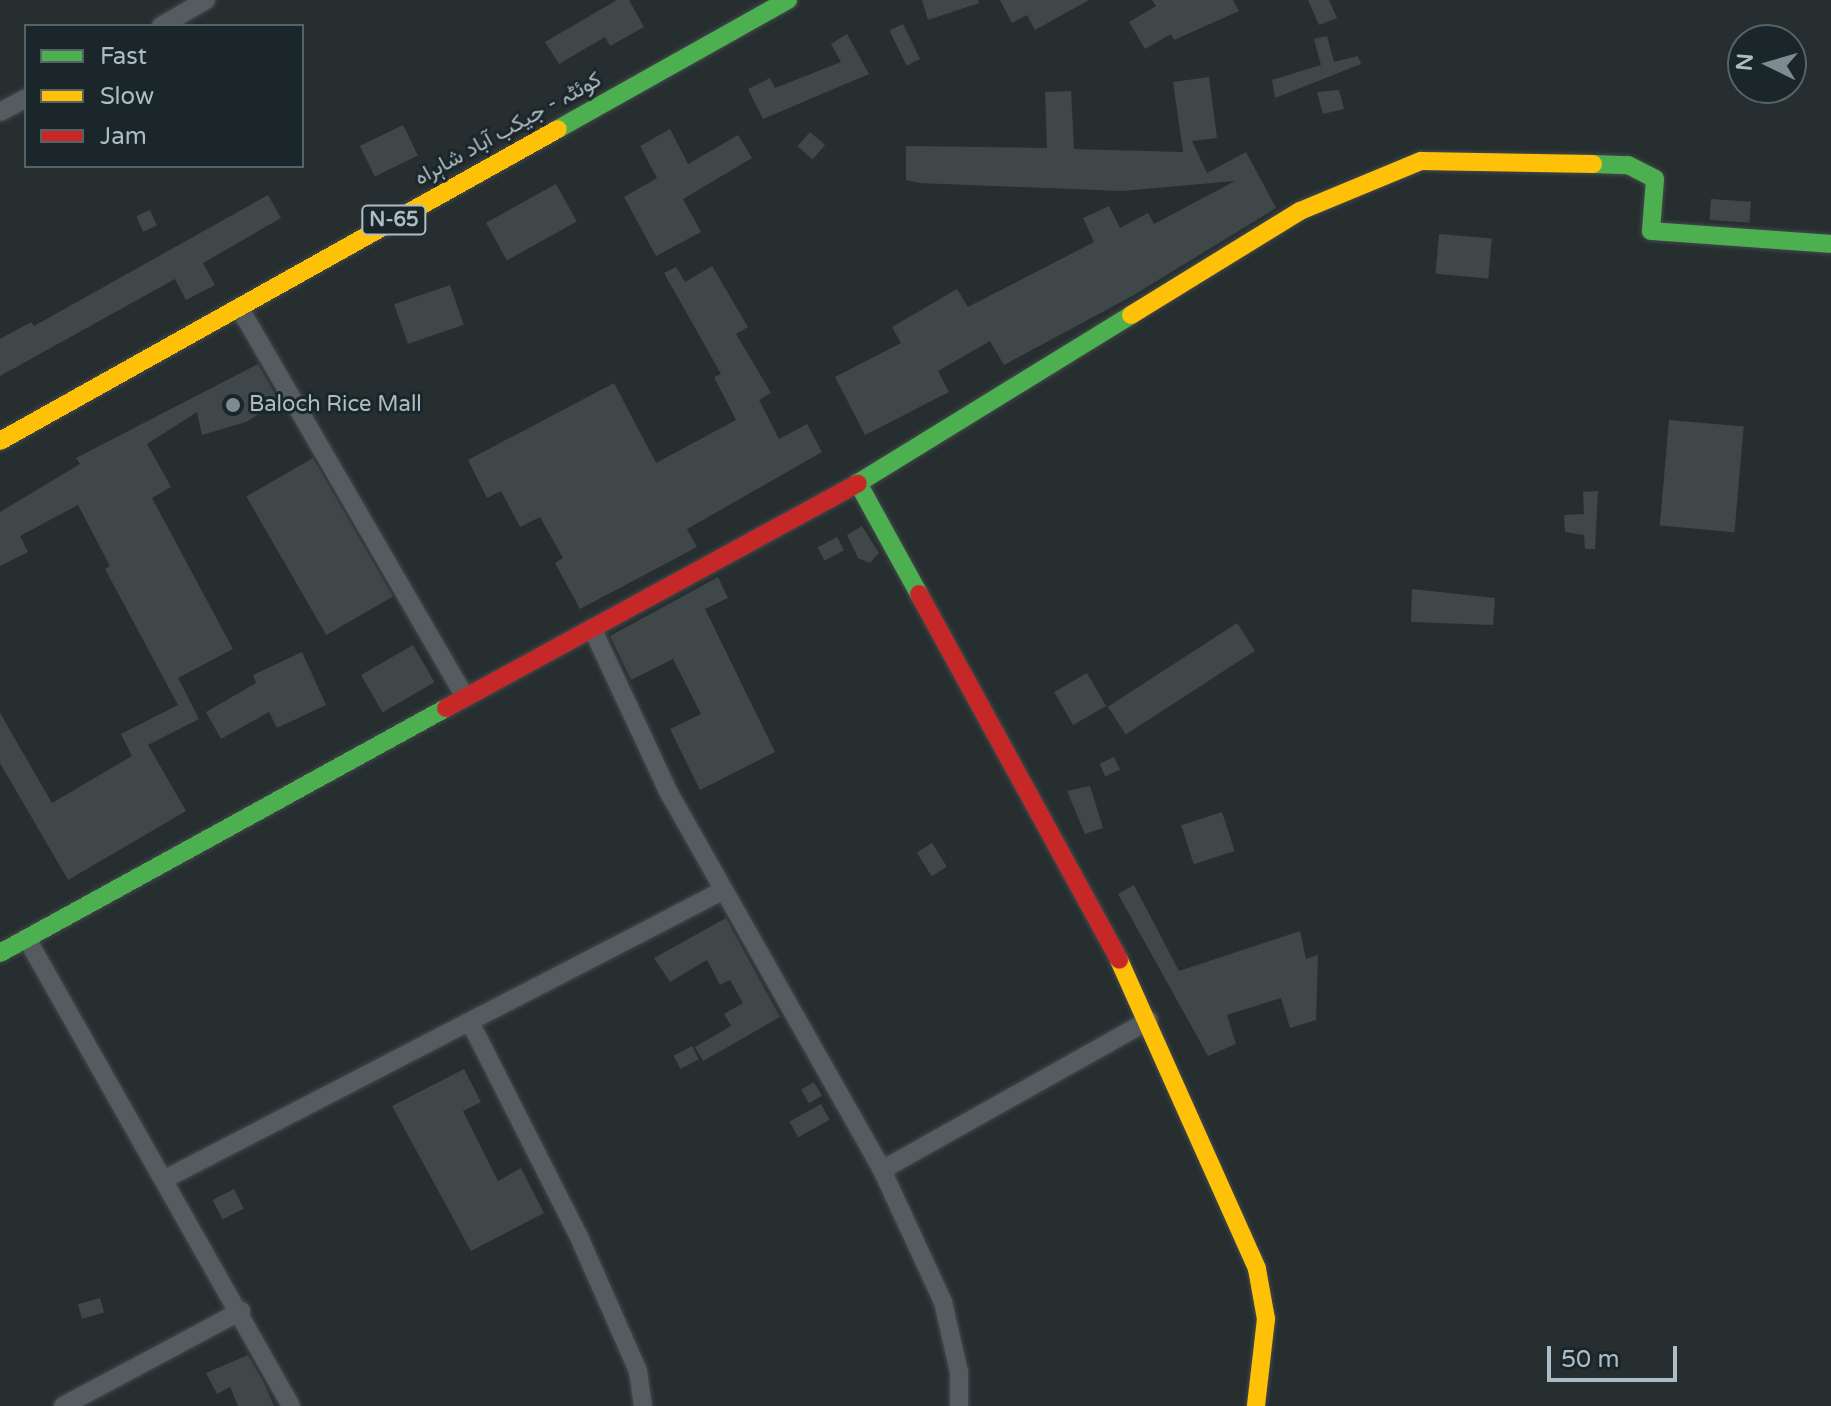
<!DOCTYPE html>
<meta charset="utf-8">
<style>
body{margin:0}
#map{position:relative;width:1831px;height:1406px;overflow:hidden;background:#262e30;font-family:"Varela Round",Vazirmatn,sans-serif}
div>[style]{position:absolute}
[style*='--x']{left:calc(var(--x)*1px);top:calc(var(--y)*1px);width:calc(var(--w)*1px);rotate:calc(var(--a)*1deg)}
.building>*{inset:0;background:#404749;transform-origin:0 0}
.roads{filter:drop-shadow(0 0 2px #44494b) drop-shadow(0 0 2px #44494b)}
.street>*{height:18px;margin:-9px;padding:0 9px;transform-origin:9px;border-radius:9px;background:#555c5f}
.fast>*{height:18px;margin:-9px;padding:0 9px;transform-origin:9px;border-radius:9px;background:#4caf50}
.slow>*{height:18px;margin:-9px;padding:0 9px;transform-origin:9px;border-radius:9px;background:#ffc107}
.jam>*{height:18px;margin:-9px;padding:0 9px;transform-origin:9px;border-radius:9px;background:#c62828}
.dots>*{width:22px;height:22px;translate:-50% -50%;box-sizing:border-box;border:4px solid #1a262a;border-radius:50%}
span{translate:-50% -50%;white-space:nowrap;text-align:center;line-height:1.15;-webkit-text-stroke:6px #1a262a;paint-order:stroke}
.shield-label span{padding:2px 6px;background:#1a262a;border:2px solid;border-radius:6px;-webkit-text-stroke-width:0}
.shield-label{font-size:20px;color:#aebdc3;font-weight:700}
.street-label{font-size:22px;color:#aebdc3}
.poi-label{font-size:22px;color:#aebdc3}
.left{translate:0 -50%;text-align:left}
.legend{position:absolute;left:24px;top:24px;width:280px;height:144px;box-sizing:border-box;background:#1a262a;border:2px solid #556267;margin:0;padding:10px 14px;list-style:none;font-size:24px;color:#aebdc3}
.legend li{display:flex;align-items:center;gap:16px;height:40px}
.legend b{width:40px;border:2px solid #556267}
.north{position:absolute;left:1727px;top:24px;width:80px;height:80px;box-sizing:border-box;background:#1a262a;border:2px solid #556267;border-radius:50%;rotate:275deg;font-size:22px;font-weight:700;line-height:32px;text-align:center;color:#aebdc3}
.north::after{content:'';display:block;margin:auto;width:28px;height:36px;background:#7e8b90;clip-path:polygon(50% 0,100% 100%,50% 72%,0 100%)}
.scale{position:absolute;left:1547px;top:1346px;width:130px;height:36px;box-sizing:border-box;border:4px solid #aebdc3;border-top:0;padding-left:10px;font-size:24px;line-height:28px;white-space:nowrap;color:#aebdc3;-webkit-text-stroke:6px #1a262a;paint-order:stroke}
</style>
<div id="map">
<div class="building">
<div style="clip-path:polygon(617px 0,629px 0,644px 27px,610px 46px,605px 37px,559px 64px,545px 42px)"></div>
<div style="clip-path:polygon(922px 0,978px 0,979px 3px,928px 20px)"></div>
<div style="clip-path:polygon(1000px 0,1089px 0,1035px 30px,1027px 15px,1012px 23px)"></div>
<div style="clip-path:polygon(1152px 0,1233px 0,1239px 11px,1174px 40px,1171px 34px,1145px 49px,1129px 22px,1156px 6px)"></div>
<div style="clip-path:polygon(1308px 0,1329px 0,1337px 18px,1319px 25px)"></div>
<div style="left:903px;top:24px;width:39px;height:15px;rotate:64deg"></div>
<div style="clip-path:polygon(847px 34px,869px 74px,763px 119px,748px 89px,770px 78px,775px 88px,841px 62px,831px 44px)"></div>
<div style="clip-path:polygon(1327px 36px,1334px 62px,1358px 56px,1361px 64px,1275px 98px,1272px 80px,1321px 65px,1314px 39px)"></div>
<div style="clip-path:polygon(1209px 77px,1217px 138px,1192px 141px,1207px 173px,1246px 152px,1276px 208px,1134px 295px,1004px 365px,990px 341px,938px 371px,949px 392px,865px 435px,835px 377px,901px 343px,892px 327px,957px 289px,968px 307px,1094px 242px,1083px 218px,1109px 206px,1120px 228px,1148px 213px,1154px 224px,1235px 181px,1122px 191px,919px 183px,906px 180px,906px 146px,1047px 148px,1045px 92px,1071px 91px,1074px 149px,1183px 152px,1173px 82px)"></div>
<div style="clip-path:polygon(1339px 90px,1344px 109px,1323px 114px,1317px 92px)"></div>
<div style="left:403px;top:125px;width:34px;height:48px;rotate:64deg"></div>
<div style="clip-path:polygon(670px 129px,688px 164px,738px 135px,752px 158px,683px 199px,701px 232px,656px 256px,624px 197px,657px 178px,640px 146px)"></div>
<div style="left:810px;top:132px;width:20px;height:19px;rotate:41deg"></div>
<div style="left:556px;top:184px;width:43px;height:80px;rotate:61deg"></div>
<div style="clip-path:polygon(268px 195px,281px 218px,203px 263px,215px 285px,186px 300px,175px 279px,0 376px,0 339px,31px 322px,34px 326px)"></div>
<div style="left:1711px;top:199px;width:40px;height:21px;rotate:4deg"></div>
<div style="left:150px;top:210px;width:17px;height:15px;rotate:66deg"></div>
<div style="left:1439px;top:234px;width:53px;height:40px;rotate:5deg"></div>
<div style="clip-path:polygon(712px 266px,748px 327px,736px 334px,771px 393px,759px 400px,779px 439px,807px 424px,822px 452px,687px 529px,697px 547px,580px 609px,555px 563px,563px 558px,540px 517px,520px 527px,501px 491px,487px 498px,468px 460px,614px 383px,656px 463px,736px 420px,714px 377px,721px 374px,664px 273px,676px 267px,685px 282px)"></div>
<div style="left:450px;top:285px;width:42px;height:59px;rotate:71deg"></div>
<div style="clip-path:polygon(258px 364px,279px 401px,246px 422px,202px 435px,197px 412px,147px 444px,171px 487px,152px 498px,233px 649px,178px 678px,199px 719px,148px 745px,186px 811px,68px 880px,0 763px,0 713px,52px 803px,132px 756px,121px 734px,178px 705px,105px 569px,110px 566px,78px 505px,20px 536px,28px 552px,0 566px,0 512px,80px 464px,76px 458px)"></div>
<div style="left:1669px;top:420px;width:75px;height:106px;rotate:5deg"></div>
<div style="left:313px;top:458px;width:160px;height:77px;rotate:60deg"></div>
<div style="clip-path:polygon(1598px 491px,1595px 549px,1585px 549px,1584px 535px,1565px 532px,1564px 515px,1584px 514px,1583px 492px)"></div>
<div style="clip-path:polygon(862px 526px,879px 553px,870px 563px,858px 558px,847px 535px)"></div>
<div style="left:837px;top:537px;width:15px;height:22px;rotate:62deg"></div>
<div style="clip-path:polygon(718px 577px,728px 598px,705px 609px,775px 752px,700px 790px,670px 729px,701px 714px,673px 659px,631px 680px,610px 636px)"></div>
<div style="clip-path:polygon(1412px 589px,1495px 598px,1493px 625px,1411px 622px)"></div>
<div style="left:1237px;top:623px;width:33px;height:154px;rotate:57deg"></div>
<div style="left:413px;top:645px;width:43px;height:60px;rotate:60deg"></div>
<div style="clip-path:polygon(302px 652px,326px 705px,277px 728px,269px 712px,221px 739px,206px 712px,256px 683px,253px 675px)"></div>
<div style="left:1087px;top:673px;width:38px;height:38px;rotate:60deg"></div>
<div style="left:1114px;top:757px;width:14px;height:16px;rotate:65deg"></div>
<div style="clip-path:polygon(1090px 786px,1103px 828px,1085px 834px,1067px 791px)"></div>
<div style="left:1222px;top:812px;width:41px;height:43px;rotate:72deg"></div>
<div style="left:932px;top:843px;width:28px;height:18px;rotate:58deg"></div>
<div style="clip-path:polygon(1134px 885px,1179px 971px,1300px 931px,1306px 959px,1318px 955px,1316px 1020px,1290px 1028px,1281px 998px,1227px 1015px,1236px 1044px,1208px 1056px,1118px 894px)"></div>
<div style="clip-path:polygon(726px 918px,780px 1017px,703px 1061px,695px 1047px,731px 1026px,724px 1014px,743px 1003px,730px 980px,720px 985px,707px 960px,670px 982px,654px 958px)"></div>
<div style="left:692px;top:1046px;width:15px;height:21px;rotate:62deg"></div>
<div style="clip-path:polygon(464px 1069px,481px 1102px,463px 1111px,498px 1181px,521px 1168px,544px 1213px,471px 1251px,392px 1106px)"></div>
<div style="left:814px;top:1082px;width:16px;height:15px;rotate:60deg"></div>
<div style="left:821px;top:1104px;width:18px;height:36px;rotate:61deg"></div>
<div style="left:234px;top:1189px;width:22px;height:24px;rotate:63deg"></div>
<div style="left:100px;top:1298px;width:15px;height:23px;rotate:74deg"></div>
<div style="clip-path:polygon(248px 1355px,263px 1381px,274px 1406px,238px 1406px,230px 1387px,217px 1394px,206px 1373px)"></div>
</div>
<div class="roads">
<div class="street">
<div style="--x:161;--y:26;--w:52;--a:-30"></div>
<div style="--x:0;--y:112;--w:30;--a:-28"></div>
<div style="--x:239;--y:307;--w:451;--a:59.9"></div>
<div style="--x:592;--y:628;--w:182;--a:65"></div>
<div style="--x:669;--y:793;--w:433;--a:60.5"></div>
<div style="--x:27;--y:939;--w:536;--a:60.52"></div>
<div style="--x:470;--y:1022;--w:241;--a:63.1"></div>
<div style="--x:579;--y:1237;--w:146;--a:66.2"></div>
<div style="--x:638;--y:1371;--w:35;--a:82"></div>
<div style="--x:165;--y:1179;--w:629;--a:-27.34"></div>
<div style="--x:63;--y:1406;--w:202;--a:-28.1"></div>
<div style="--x:959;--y:1406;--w:34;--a:-90"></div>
<div style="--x:959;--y:1372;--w:72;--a:-102.9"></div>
<div style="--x:943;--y:1302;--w:145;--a:-114.8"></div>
<div style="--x:882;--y:1170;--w:306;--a:-29.3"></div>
</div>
<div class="fast">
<div style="--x:558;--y:129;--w:264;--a:-29.3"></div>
<div style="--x:1593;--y:164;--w:35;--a:2"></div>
<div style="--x:1628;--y:165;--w:30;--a:27"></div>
<div style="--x:1655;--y:179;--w:52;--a:94.4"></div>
<div style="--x:1651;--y:231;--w:180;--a:4.1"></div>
<div style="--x:919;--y:594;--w:127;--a:-118.8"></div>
<div style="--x:858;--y:483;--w:321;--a:-31.6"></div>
<div style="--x:0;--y:953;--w:509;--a:-28.78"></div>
</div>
<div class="slow">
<div style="--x:1131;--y:315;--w:198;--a:-31.6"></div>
<div style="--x:1300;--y:211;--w:131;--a:-22.5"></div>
<div style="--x:1421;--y:161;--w:172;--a:1"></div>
<div style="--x:0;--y:441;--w:639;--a:-29.21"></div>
<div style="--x:1119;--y:960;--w:338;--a:65.9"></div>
<div style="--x:1257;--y:1269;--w:51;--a:79.8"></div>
<div style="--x:1266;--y:1319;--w:88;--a:96.6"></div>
</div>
<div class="jam">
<div style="--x:919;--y:594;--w:417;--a:61.3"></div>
<div style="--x:446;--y:708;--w:469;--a:-28.6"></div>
</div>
</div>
<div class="dots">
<div style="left:233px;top:405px;background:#7e8b90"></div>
</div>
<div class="shield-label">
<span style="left:394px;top:220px">N-65</span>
</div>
<div class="street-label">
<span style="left:508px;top:129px;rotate:-29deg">کوئٹہ - جیکب آباد شاہراہ</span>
</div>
<div class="poi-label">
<span class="left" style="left:249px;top:405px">Baloch Rice Mall</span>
</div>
<ul class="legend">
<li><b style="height:10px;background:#4caf50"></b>Fast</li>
<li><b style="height:10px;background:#ffc107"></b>Slow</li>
<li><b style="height:10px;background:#c62828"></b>Jam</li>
</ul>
<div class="north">N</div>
<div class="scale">50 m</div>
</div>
